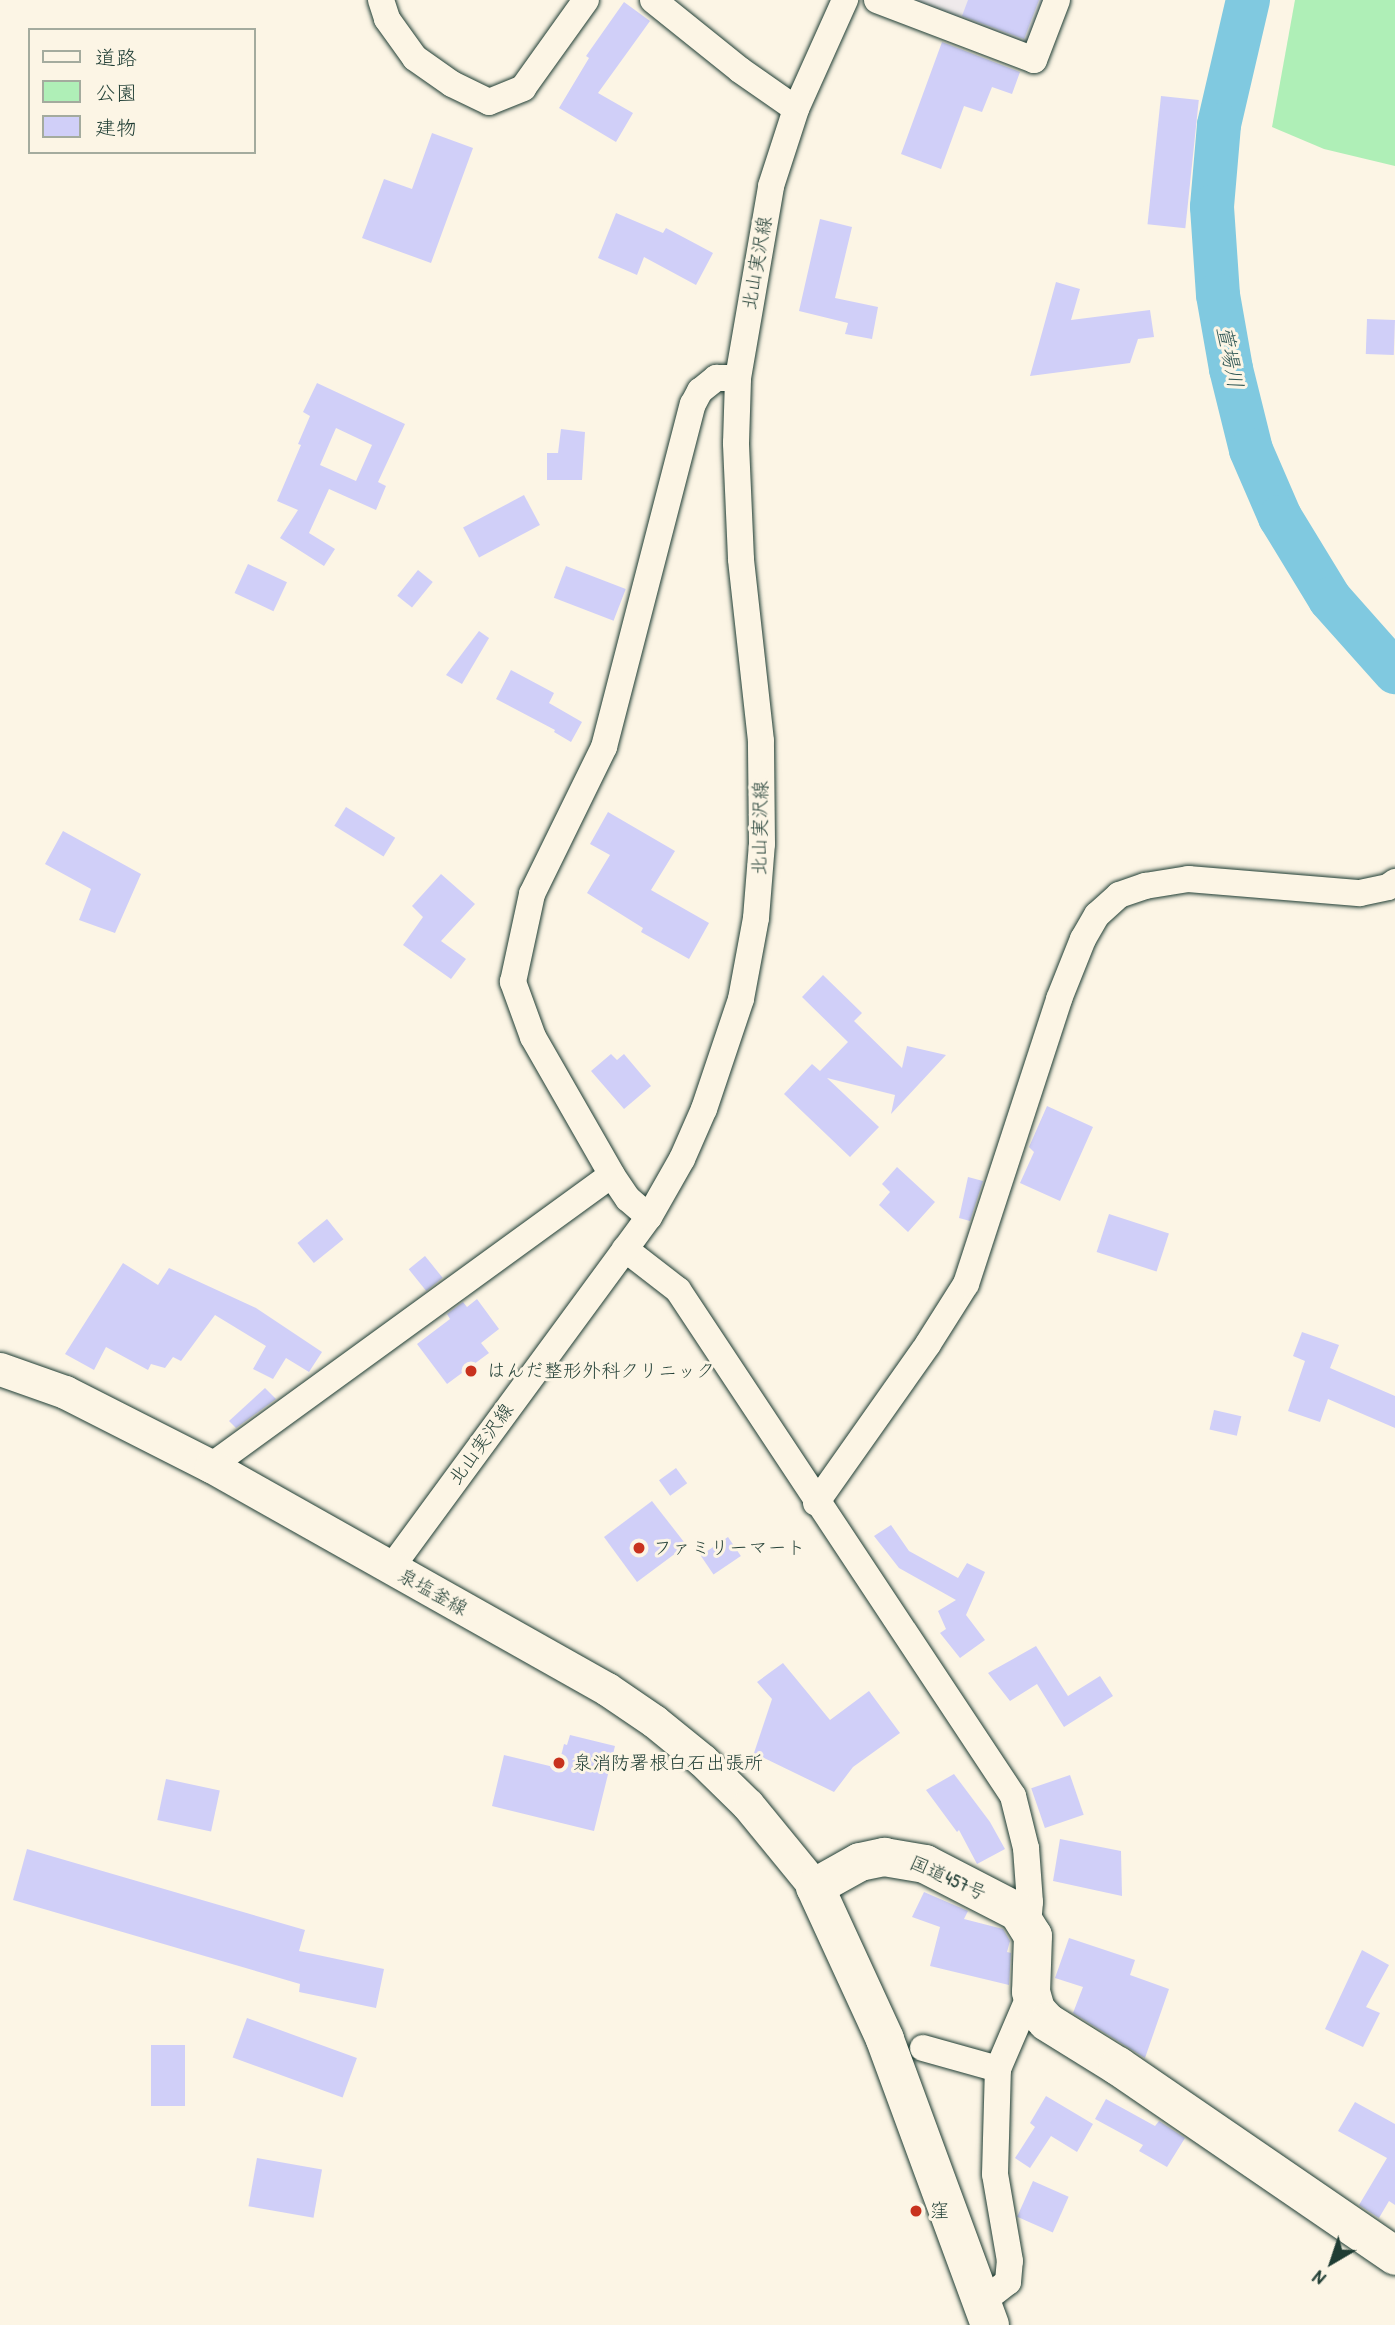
<!DOCTYPE html>
<meta charset="utf-8">
<style>
body{margin:0}
#map{position:relative;width:1395px;height:2325px;overflow:hidden;background:#fcf5e5;font-family:"Patrick Hand","Klee One",sans-serif}
div>[style]{position:absolute}
[style*='--x']{left:calc(var(--x)*1px);top:calc(var(--y)*1px);width:calc(var(--w)*1px);rotate:calc(var(--a)*1deg)}
.built>*{inset:0;background:#efeaeb}
.green>*{inset:0;background:#afefb7}
.river>*{height:44px;margin:-22px;padding:0 22px;transform-origin:22px;border-radius:22px;background:#80c9e0}
.building>*{inset:0;background:#d0cff8;transform-origin:0 0}
.roads{filter:drop-shadow(0 0 2px #1f3d34) drop-shadow(0 0 2px #1f3d34)}
.minor>*{height:26px;margin:-13px;padding:0 13px;transform-origin:13px;border-radius:13px;background:#fcf5e5}
.major>*{height:33px;margin:-16.5px;padding:0 16.5px;transform-origin:16.5px;border-radius:16.5px;background:#fcf5e5}
.highway>*{height:38px;margin:-19px;padding:0 19px;transform-origin:19px;border-radius:19px;background:#fcf5e5}
.dots>*{width:19px;height:19px;translate:-50% -50%;box-sizing:border-box;border:4px solid #fcf5e5;border-radius:50%}
span{translate:-50% -50%;white-space:nowrap;text-align:center;line-height:1.15;-webkit-text-stroke:6px #fcf5e5;paint-order:stroke}
.street-label{font-size:19px;color:#1f3d34}
.poi-label{font-size:19px;color:#1f3d34}
.left{translate:0 -50%;text-align:left}
.water-label{font-size:21px;color:#325956;font-style:italic}
.legend{position:absolute;left:28px;top:28px;width:228px;height:126px;box-sizing:border-box;background:#fcf5e5;border:2px solid #a4ab9e;margin:0;padding:9px 12px;list-style:none;font-size:21px;color:#1f3d34}
.legend li{display:flex;align-items:center;gap:14px;height:35px}
.legend b{width:35px;border:2px solid #a4ab9e}
.north{position:absolute;left:1297px;top:2227px;width:70px;height:70px;-webkit-text-stroke:5px #fcf5e5;paint-order:stroke;rotate:219deg;font-size:19px;font-weight:700;line-height:28px;text-align:center;color:#1f3d34}
.north::after{content:'';display:block;margin:auto;width:24px;height:32px;background:#1f3d34;clip-path:polygon(50% 0,100% 100%,50% 72%,0 100%)}
</style>
<div id="map">
<div class="built">
<div style="clip-path:polygon(909px 0,1047px 0,1027px 49px)"></div>
</div>
<div class="green">
<div style="clip-path:polygon(1295px 0,1395px 0,1395px 166px,1324px 149px,1272px 127px)"></div>
</div>
<div class="river">
<div style="--x:1248;--y:0;--w:128;--a:103.1"></div>
<div style="--x:1219;--y:125;--w:82;--a:94.9"></div>
<div style="--x:1212;--y:207;--w:88;--a:86.1"></div>
<div style="--x:1218;--y:295;--w:75;--a:80"></div>
<div style="--x:1231;--y:369;--w:83;--a:76.1"></div>
<div style="--x:1251;--y:450;--w:73;--a:66.6"></div>
<div style="--x:1280;--y:517;--w:96;--a:58.6"></div>
<div style="--x:1330;--y:599;--w:98;--a:48.3"></div>
</div>
<div class="building">
<div style="clip-path:polygon(968px 0,1039px 0,1024px 39px,962px 16px)"></div>
<div style="clip-path:polygon(624px 2px,650px 21px,598px 93px,633px 113px,616px 142px,559px 108px,589px 58px,586px 56px)"></div>
<div style="clip-path:polygon(942px 42px,1020px 72px,1012px 94px,992px 87px,982px 112px,964px 106px,941px 169px,901px 154px)"></div>
<div style="left:1161px;top:96px;width:38px;height:129px;rotate:6deg"></div>
<div style="clip-path:polygon(432px 133px,473px 148px,431px 263px,362px 238px,384px 179px,412px 189px)"></div>
<div style="clip-path:polygon(616px 213px,663px 233px,666px 228px,713px 253px,696px 285px,644px 257px,637px 275px,598px 258px)"></div>
<div style="clip-path:polygon(820px 219px,852px 227px,835px 298px,878px 307px,872px 339px,845px 334px,848px 323px,799px 311px)"></div>
<div style="clip-path:polygon(1056px 282px,1080px 289px,1071px 320px,1150px 310px,1154px 337px,1138px 339px,1130px 363px,1030px 376px)"></div>
<div style="left:1367px;top:319px;width:28px;height:35px;rotate:2deg"></div>
<div style="clip-path:polygon(evenodd,317px 383px,405px 424px,378px 482px,386px 486px,376px 510px,329px 489px,309px 533px,335px 549px,324px 566px,280px 538px,298px 510px,277px 501px,301px 445px,298px 444px,310px 416px,303px 412px,317px 383px,336px 428px,372px 445px,356px 481px,320px 465px,336px 428px)"></div>
<div style="clip-path:polygon(561px 429px,585px 432px,582px 480px,547px 480px,547px 453px,558px 453px)"></div>
<div style="left:524px;top:495px;width:34px;height:69px;rotate:62deg"></div>
<div style="left:248px;top:564px;width:43px;height:32px;rotate:25deg"></div>
<div style="left:566px;top:566px;width:64px;height:34px;rotate:21deg"></div>
<div style="left:418px;top:570px;width:19px;height:33px;rotate:39deg"></div>
<div style="clip-path:polygon(479px 631px,489px 638px,462px 684px,446px 675px)"></div>
<div style="clip-path:polygon(511px 670px,554px 693px,549px 703px,582px 722px,571px 742px,554px 732px,555px 730px,496px 699px)"></div>
<div style="left:346px;top:807px;width:58px;height:22px;rotate:32deg"></div>
<div style="clip-path:polygon(608px 812px,675px 851px,651px 890px,709px 923px,689px 959px,641px 932px,643px 928px,587px 893px,610px 855px,590px 844px)"></div>
<div style="clip-path:polygon(63px 831px,141px 874px,115px 933px,79px 920px,91px 889px,45px 864px)"></div>
<div style="clip-path:polygon(441px 874px,475px 904px,441px 941px,466px 959px,451px 979px,403px 945px,423px 917px,412px 906px)"></div>
<div style="clip-path:polygon(823px 975px,862px 1013px,854px 1021px,902px 1068px,907px 1046px,946px 1055px,891px 1114px,895px 1095px,827px 1078px,879px 1127px,850px 1157px,784px 1094px,812px 1064px,820px 1071px,848px 1042px,802px 997px)"></div>
<div style="clip-path:polygon(611px 1054px,617px 1060px,624px 1054px,651px 1086px,624px 1109px,591px 1071px)"></div>
<div style="clip-path:polygon(1047px 1106px,1093px 1127px,1060px 1201px,1020px 1183px,1034px 1152px,1029px 1147px)"></div>
<div style="clip-path:polygon(897px 1167px,935px 1202px,908px 1232px,879px 1205px,890px 1192px,882px 1184px)"></div>
<div style="clip-path:polygon(968px 1177px,983px 1181px,970px 1221px,959px 1218px)"></div>
<div style="left:1109px;top:1214px;width:63px;height:40px;rotate:18deg"></div>
<div style="left:327px;top:1219px;width:26px;height:38px;rotate:51deg"></div>
<div style="left:425px;top:1256px;width:28px;height:21px;rotate:51deg"></div>
<div style="clip-path:polygon(123px 1263px,158px 1285px,169px 1268px,256px 1308px,322px 1352px,309px 1372px,286px 1358px,273px 1379px,253px 1369px,266px 1346px,215px 1315px,181px 1361px,173px 1357px,165px 1368px,151px 1364px,148px 1370px,106px 1347px,94px 1370px,65px 1354px)"></div>
<div style="clip-path:polygon(477px 1299px,499px 1329px,481px 1343px,489px 1353px,447px 1384px,417px 1344px,450px 1319px,447px 1314px,463px 1302px,467px 1307px)"></div>
<div style="clip-path:polygon(1302px 1332px,1339px 1345px,1330px 1368px,1395px 1396px,1395px 1428px,1328px 1399px,1320px 1422px,1288px 1411px,1305px 1361px,1293px 1356px)"></div>
<div style="clip-path:polygon(265px 1388px,276px 1399px,236px 1428px,229px 1421px)"></div>
<div style="left:1214px;top:1410px;width:28px;height:20px;rotate:13deg"></div>
<div style="left:676px;top:1468px;width:19px;height:21px;rotate:54deg"></div>
<div style="clip-path:polygon(652px 1501px,684px 1542px,676px 1553px,637px 1582px,604px 1537px)"></div>
<div style="clip-path:polygon(891px 1525px,909px 1551px,958px 1578px,967px 1563px,985px 1572px,966px 1615px,985px 1640px,960px 1658px,940px 1633px,946px 1629px,938px 1611px,956px 1600px,899px 1568px,874px 1536px)"></div>
<div style="left:728px;top:1537px;width:23px;height:33px;rotate:56deg"></div>
<div style="clip-path:polygon(1036px 1646px,1068px 1696px,1100px 1676px,1113px 1696px,1064px 1727px,1037px 1684px,1010px 1701px,988px 1673px)"></div>
<div style="clip-path:polygon(783px 1663px,830px 1720px,869px 1691px,900px 1733px,853px 1767px,834px 1792px,754px 1753px,772px 1699px,757px 1682px)"></div>
<div style="clip-path:polygon(570px 1735px,615px 1746px,594px 1831px,492px 1806px,504px 1755px,558px 1768px,564px 1744px,567px 1745px)"></div>
<div style="clip-path:polygon(954px 1774px,990px 1822px,1005px 1849px,977px 1864px,959px 1830px,957px 1832px,926px 1790px)"></div>
<div style="left:1070px;top:1775px;width:42px;height:41px;rotate:71deg"></div>
<div style="left:166px;top:1779px;width:55px;height:42px;rotate:12deg"></div>
<div style="clip-path:polygon(1060px 1839px,1121px 1851px,1122px 1896px,1053px 1881px)"></div>
<div style="clip-path:polygon(27px 1849px,305px 1930px,299px 1951px,384px 1969px,376px 2008px,299px 1992px,300px 1984px,13px 1900px)"></div>
<div style="clip-path:polygon(924px 1892px,968px 1911px,964px 1919px,1003px 1929px,1010px 1941px,1007px 1952px,1011px 1953px,1009px 1985px,930px 1966px,940px 1927px,912px 1917px)"></div>
<div style="clip-path:polygon(1069px 1938px,1135px 1960px,1130px 1975px,1169px 1989px,1145px 2058px,1073px 2013px,1083px 1987px,1055px 1978px)"></div>
<div style="clip-path:polygon(1362px 1950px,1389px 1965px,1366px 2007px,1380px 2013px,1363px 2047px,1325px 2029px)"></div>
<div style="left:247px;top:2018px;width:117px;height:42px;rotate:20deg"></div>
<div style="left:151px;top:2045px;width:34px;height:61px"></div>
<div style="clip-path:polygon(1046px 2096px,1093px 2124px,1077px 2152px,1051px 2136px,1030px 2168px,1015px 2158px,1035px 2127px,1030px 2123px)"></div>
<div style="clip-path:polygon(1106px 2099px,1155px 2126px,1159px 2121px,1185px 2138px,1167px 2167px,1139px 2151px,1143px 2145px,1095px 2119px)"></div>
<div style="clip-path:polygon(1355px 2102px,1395px 2124px,1395px 2205px,1389px 2201px,1379px 2218px,1359px 2205px,1387px 2158px,1338px 2131px)"></div>
<div style="left:257px;top:2158px;width:66px;height:49px;rotate:10deg"></div>
<div style="left:1033px;top:2181px;width:39px;height:39px;rotate:24deg"></div>
</div>
<div class="roads">
<div class="minor">
<div style="--x:381;--y:0;--w:20;--a:72"></div>
<div style="--x:387;--y:19;--w:48;--a:54.3"></div>
<div style="--x:415;--y:58;--w:45;--a:35.1"></div>
<div style="--x:452;--y:84;--w:41;--a:25.9"></div>
<div style="--x:489;--y:102;--w:37;--a:-22"></div>
<div style="--x:523;--y:88;--w:108;--a:-54.4"></div>
<div style="--x:653;--y:0;--w:112;--a:38.8"></div>
<div style="--x:740;--y:70;--w:68;--a:34.9"></div>
<div style="--x:877;--y:0;--w:168;--a:20.9"></div>
<div style="--x:1034;--y:60;--w:64;--a:-69"></div>
<div style="--x:649;--y:1217;--w:28;--a:-139"></div>
<div style="--x:628;--y:1199;--w:29;--a:-124"></div>
<div style="--x:612;--y:1175;--w:159;--a:-119.8"></div>
<div style="--x:533;--y:1037;--w:59;--a:-110"></div>
<div style="--x:513;--y:982;--w:90;--a:-77.8"></div>
<div style="--x:532;--y:894;--w:164;--a:-63.9"></div>
<div style="--x:604;--y:747;--w:354;--a:-75.5"></div>
<div style="--x:693;--y:404;--w:15;--a:-62"></div>
<div style="--x:700;--y:391;--w:21;--a:-39"></div>
<div style="--x:716;--y:378;--w:22;--a:0"></div>
<div style="--x:625;--y:1249;--w:67;--a:37.7"></div>
<div style="--x:678;--y:1290;--w:607;--a:56.49"></div>
<div style="--x:1013;--y:1796;--w:54;--a:76"></div>
<div style="--x:1026;--y:1848;--w:54;--a:85.8"></div>
<div style="--x:1030;--y:1902;--w:21;--a:95"></div>
<div style="--x:211;--y:1466;--w:495;--a:-36"></div>
<div style="--x:816;--y:1503;--w:194;--a:-54.8"></div>
<div style="--x:928;--y:1344;--w:71;--a:-57.7"></div>
<div style="--x:966;--y:1284;--w:300;--a:-71.9"></div>
<div style="--x:1059;--y:999;--w:65;--a:-68.2"></div>
<div style="--x:1083;--y:939;--w:28;--a:-60"></div>
<div style="--x:1097;--y:915;--w:30;--a:-42"></div>
<div style="--x:1119;--y:895;--w:28;--a:-19"></div>
<div style="--x:1145;--y:886;--w:44;--a:-9.2"></div>
<div style="--x:1188;--y:879;--w:173;--a:4.7"></div>
<div style="--x:1360;--y:893;--w:29;--a:-12"></div>
<div style="--x:1388;--y:887;--w:9;--a:-36"></div>
<div style="--x:391;--y:1568;--w:436;--a:-53.7"></div>
<div style="--x:649;--y:1217;--w:67;--a:-60.4"></div>
<div style="--x:682;--y:1159;--w:55;--a:-66.3"></div>
<div style="--x:704;--y:1109;--w:116;--a:-71.4"></div>
<div style="--x:741;--y:999;--w:82;--a:-79.5"></div>
<div style="--x:756;--y:918;--w:74;--a:-85.4"></div>
<div style="--x:762;--y:844;--w:103;--a:-90.6"></div>
<div style="--x:761;--y:741;--w:183;--a:-96.3"></div>
<div style="--x:741;--y:559;--w:116;--a:-92.5"></div>
<div style="--x:736;--y:443;--w:65;--a:-88.2"></div>
<div style="--x:738;--y:378;--w:195;--a:-80.2"></div>
<div style="--x:771;--y:186;--w:81;--a:-72"></div>
<div style="--x:796;--y:109;--w:120;--a:-65.8"></div>
<div style="--x:923;--y:2048;--w:78;--a:15.6"></div>
<div style="--x:982;--y:2302;--w:33;--a:-38"></div>
<div style="--x:1008;--y:2282;--w:21;--a:-85"></div>
<div style="--x:1010;--y:2261;--w:88;--a:-99.8"></div>
<div style="--x:995;--y:2174;--w:105;--a:-88.4"></div>
<div style="--x:998;--y:2069;--w:84;--a:-66.8"></div>
</div>
<div class="major">
<div style="--x:0;--y:1369;--w:69;--a:19.5"></div>
<div style="--x:65;--y:1392;--w:164;--a:26.9"></div>
<div style="--x:211;--y:1466;--w:454;--a:29.4"></div>
<div style="--x:607;--y:1689;--w:57;--a:34.2"></div>
<div style="--x:654;--y:1721;--w:62;--a:39.1"></div>
<div style="--x:702;--y:1760;--w:64;--a:44.4"></div>
<div style="--x:748;--y:1805;--w:106;--a:50.7"></div>
</div>
<div class="highway">
<div style="--x:990;--y:2325;--w:305;--a:-110.2"></div>
<div style="--x:885;--y:2039;--w:167;--a:-114.7"></div>
<div style="--x:815;--y:1887;--w:51;--a:-29.1"></div>
<div style="--x:860;--y:1862;--w:25;--a:-12"></div>
<div style="--x:884;--y:1857;--w:42;--a:9.7"></div>
<div style="--x:925;--y:1864;--w:105;--a:27.3"></div>
<div style="--x:1018;--y:1912;--w:28;--a:58"></div>
<div style="--x:1033;--y:1936;--w:56;--a:92"></div>
<div style="--x:1031;--y:1992;--w:19;--a:74"></div>
<div style="--x:1036;--y:2010;--w:16;--a:47"></div>
<div style="--x:1047;--y:2022;--w:84;--a:31.8"></div>
<div style="--x:1118;--y:2066;--w:336;--a:34.4"></div>
</div>
</div>
<div class="dots">
<div style="left:471px;top:1371px;background:#c8321e"></div>
<div style="left:639px;top:1548px;background:#c8321e"></div>
<div style="left:559px;top:1763px;background:#c8321e"></div>
<div style="left:916px;top:2211px;background:#c8321e"></div>
</div>
<div class="street-label">
<span style="left:757px;top:263px;rotate:-80deg">北山実沢線</span>
<span style="left:760px;top:828px;rotate:-89deg">北山実沢線</span>
<span style="left:481px;top:1444px;rotate:-54deg">北山実沢線</span>
<span style="left:433px;top:1592px;rotate:29deg">泉塩釜線</span>
<span style="left:948px;top:1878px;rotate:24deg">国道457号</span>
</div>
<div class="poi-label">
<span class="left" style="left:487px;top:1371px">はんだ整形外科クリニック</span>
<span class="left" style="left:653px;top:1548px">ファミリーマート</span>
<span class="left" style="left:573px;top:1763px">泉消防署根白石出張所</span>
<span class="left" style="left:930px;top:2211px">窪</span>
</div>
<div class="water-label">
<span style="left:1230px;top:357px;rotate:79deg">萱場川</span>
</div>
<ul class="legend">
<li><b style="height:9px;background:#fcf5e5"></b>道路</li>
<li><b style="height:19px;background:#afefb7"></b>公園</li>
<li><b style="height:19px;background:#d0cff8"></b>建物</li>
</ul>
<div class="north">N</div>
</div>
